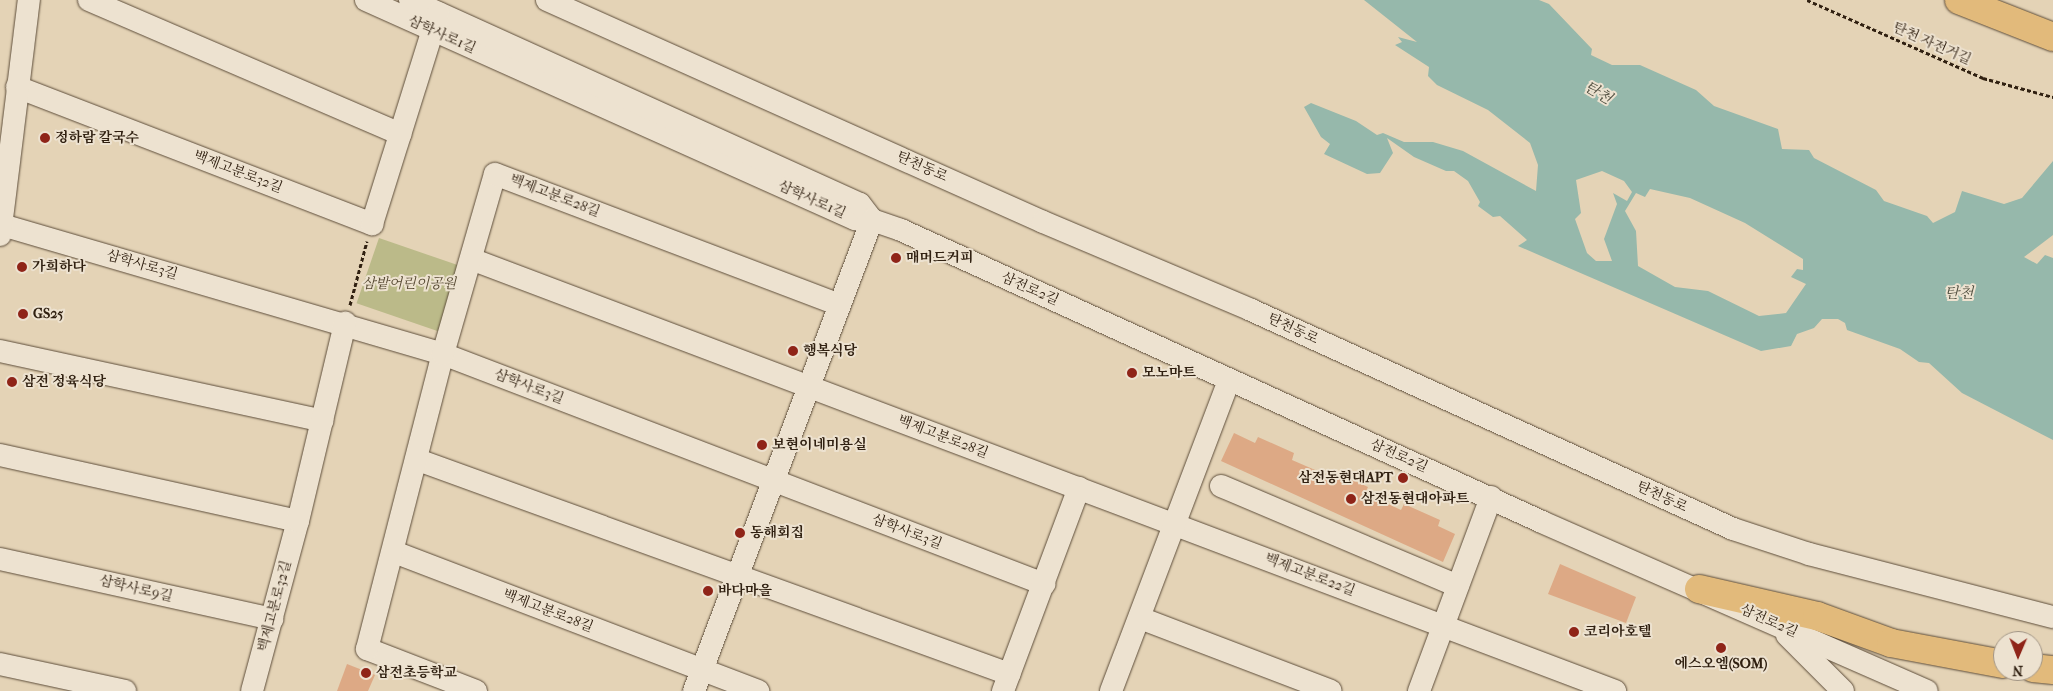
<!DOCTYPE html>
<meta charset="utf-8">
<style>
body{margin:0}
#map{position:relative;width:2053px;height:691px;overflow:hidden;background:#e4d3b6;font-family:"IM FELL French Canon","Noto Serif KR",serif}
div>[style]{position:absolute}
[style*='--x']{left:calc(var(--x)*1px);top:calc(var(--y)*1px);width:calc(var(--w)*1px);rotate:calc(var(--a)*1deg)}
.green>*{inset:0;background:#bbba89;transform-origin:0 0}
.water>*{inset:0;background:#96b8ab}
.building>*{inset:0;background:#dda985}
.path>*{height:3px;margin-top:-1.5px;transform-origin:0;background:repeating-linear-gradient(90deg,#302011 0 4px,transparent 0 6.5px)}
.roads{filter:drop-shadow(0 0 1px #5d4d3a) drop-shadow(0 0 1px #5d4d3a)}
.minor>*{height:22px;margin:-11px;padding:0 11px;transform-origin:11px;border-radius:11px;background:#ede2d0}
.major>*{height:28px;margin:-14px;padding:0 14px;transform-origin:14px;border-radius:14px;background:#e2ba7b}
.highway>*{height:28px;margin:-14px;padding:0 14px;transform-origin:14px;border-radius:14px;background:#e2ba7b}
.dots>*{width:14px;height:14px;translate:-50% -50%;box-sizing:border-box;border:2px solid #ede2d0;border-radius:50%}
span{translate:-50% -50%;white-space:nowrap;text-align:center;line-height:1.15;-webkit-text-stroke:4px #ede2d0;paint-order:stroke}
.street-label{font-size:14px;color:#302011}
.poi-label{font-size:14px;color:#302011;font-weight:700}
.left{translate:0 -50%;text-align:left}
.right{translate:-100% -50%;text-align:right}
.park-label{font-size:14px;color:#53462f;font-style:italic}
.water-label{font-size:15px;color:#4f4e3f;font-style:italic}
.north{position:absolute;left:1993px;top:631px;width:50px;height:50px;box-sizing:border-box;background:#ede2d0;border:1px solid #a19484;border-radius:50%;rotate:181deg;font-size:14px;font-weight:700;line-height:20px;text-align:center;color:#302011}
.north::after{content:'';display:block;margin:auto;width:18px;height:22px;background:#8f2418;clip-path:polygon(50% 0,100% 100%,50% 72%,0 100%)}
</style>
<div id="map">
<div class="green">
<div style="left:379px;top:238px;width:87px;height:69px;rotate:19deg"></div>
</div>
<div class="water">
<div style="clip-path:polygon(evenodd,1364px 0,1539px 0,1549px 4px,1592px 49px,1591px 55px,1612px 65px,1640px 65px,1696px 90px,1714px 106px,1778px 129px,1782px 149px,1809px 150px,1814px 158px,1876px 190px,1884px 201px,1927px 216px,1933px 223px,1955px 212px,1962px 191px,2004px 204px,2022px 198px,2053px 161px,2053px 235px,2024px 257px,2037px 264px,2045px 255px,2053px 258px,2053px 440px,1962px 393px,1929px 363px,1919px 362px,1900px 349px,1847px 330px,1845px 323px,1838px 319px,1822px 319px,1814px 328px,1797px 334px,1791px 346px,1761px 351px,1518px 246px,1527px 240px,1500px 216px,1493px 217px,1478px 206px,1480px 202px,1468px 181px,1454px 171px,1446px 171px,1414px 157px,1387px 138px,1393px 153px,1380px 173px,1367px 174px,1324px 154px,1330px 144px,1321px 137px,1304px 107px,1311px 103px,1356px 121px,1377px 135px,1383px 133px,1404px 142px,1433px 142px,1463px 151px,1536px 191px,1538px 165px,1530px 143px,1488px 110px,1437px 85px,1428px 76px,1429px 67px,1395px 45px,1402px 42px,1398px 37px,1417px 42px,1364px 0,1602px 171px,1624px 181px,1632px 192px,1627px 201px,1613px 193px,1617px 204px,1604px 239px,1612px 261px,1596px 261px,1587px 253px,1575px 219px,1581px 213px,1576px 180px,1602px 171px,1364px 0,1650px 189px,1690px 198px,1745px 223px,1803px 259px,1803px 270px,1797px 269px,1791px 277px,1806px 284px,1786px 313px,1759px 316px,1708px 291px,1675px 287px,1638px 266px,1636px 231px,1625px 211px,1636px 193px,1645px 197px,1650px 189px)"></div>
</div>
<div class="building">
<div style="clip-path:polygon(1234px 433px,1255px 443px,1258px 437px,1294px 453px,1292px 460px,1329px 476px,1331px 470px,1368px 487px,1365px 493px,1401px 510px,1404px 504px,1440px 520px,1438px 526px,1455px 534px,1443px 562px,1221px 461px)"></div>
<div style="clip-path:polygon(1560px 564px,1636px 597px,1626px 623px,1548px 594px)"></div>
<div style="clip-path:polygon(347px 664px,375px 675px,368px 691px,337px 691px)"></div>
</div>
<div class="path">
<div style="--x:1807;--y:0;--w:193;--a:23.9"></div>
<div style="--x:1983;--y:78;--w:73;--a:15.2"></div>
<div style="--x:350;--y:305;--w:66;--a:-75.1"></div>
</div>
<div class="roads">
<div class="minor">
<div style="--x:89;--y:0;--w:339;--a:23.3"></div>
<div style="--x:366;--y:0;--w:536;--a:24.13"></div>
<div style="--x:855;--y:219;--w:17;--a:3"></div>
<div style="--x:872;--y:220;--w:31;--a:19"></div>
<div style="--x:901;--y:230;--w:704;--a:24.49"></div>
<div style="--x:1542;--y:522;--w:420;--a:23.7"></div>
<div style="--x:410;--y:0;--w:494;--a:24.4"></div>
<div style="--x:860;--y:204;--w:20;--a:53"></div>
<div style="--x:547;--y:0;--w:543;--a:24.11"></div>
<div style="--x:1043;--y:222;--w:226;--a:22.9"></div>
<div style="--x:1251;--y:310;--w:529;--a:24.43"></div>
<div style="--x:1733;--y:529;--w:80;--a:18.2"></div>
<div style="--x:1809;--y:554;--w:252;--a:14.5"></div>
<div style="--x:17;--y:87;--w:381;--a:21.1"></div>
<div style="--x:372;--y:224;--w:221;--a:-72.6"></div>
<div style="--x:2;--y:225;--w:459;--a:16.3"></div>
<div style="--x:443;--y:354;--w:644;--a:20.94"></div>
<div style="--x:0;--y:235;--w:237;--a:-83"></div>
<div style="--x:471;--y:259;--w:1223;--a:20.69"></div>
<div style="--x:0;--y:351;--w:330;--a:12.2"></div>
<div style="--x:0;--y:455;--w:305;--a:12.5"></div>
<div style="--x:418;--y:460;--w:629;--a:19.91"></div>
<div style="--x:1221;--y:486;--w:257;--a:22.9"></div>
<div style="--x:394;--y:552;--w:390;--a:20.9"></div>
<div style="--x:0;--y:559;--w:279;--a:12.4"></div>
<div style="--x:1140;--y:618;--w:204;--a:20.9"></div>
<div style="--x:1787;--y:635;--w:79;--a:45"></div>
<div style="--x:0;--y:664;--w:128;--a:12.2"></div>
<div style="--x:252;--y:691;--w:176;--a:-74.9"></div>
<div style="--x:298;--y:521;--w:204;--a:-76.6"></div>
<div style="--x:476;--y:691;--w:117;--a:-158.9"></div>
<div style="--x:367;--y:649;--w:305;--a:-75.6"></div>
<div style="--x:443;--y:354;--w:187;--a:-73.9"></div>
<div style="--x:495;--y:174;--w:367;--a:20.8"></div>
<div style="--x:694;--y:691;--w:504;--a:-69.3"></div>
<div style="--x:1003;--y:691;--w:217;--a:-69.5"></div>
<div style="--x:1111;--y:691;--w:333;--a:-69.2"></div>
<div style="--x:1419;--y:691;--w:207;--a:-69.6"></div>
</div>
<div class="major">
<div style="--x:1699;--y:589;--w:121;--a:12.9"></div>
<div style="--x:1817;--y:616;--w:79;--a:20"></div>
<div style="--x:1891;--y:643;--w:114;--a:10.6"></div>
<div style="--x:2033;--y:668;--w:20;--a:6"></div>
</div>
<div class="highway">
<div style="--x:1959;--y:0;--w:101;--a:21.5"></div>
</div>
</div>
<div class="dots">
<div style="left:45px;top:138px;background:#8f2418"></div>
<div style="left:896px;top:258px;background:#8f2418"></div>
<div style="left:22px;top:267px;background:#8f2418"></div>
<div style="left:23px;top:314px;background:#8f2418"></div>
<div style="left:793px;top:351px;background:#8f2418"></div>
<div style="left:1132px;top:373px;background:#8f2418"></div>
<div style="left:12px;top:382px;background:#8f2418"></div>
<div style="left:762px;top:445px;background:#8f2418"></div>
<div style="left:1403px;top:478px;background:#8f2418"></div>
<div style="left:1351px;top:499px;background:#8f2418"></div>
<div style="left:740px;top:533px;background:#8f2418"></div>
<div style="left:708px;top:591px;background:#8f2418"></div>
<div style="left:1574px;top:632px;background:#8f2418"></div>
<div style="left:1721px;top:648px;background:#8f2418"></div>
<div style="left:366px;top:673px;background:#8f2418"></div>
</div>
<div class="street-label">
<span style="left:442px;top:35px;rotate:24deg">삼학사로1길</span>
<span style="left:1932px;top:44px;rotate:24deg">탄천 자전거길</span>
<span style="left:922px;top:167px;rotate:24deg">탄천동로</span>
<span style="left:238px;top:172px;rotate:21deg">백제고분로32길</span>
<span style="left:555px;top:196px;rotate:21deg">백제고분로28길</span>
<span style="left:812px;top:200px;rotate:24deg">삼학사로1길</span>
<span style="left:142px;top:265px;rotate:16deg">삼학사로3길</span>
<span style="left:1030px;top:289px;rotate:24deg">삼전로2길</span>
<span style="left:1293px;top:329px;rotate:25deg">탄천동로</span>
<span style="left:529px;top:387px;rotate:21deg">삼학사로3길</span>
<span style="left:943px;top:437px;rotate:21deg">백제고분로28길</span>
<span style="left:1399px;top:456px;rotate:24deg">삼전로2길</span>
<span style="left:1662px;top:497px;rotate:25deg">탄천동로</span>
<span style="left:907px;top:532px;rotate:21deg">삼학사로3길</span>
<span style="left:1310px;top:575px;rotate:21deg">백제고분로22길</span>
<span style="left:136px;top:589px;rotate:13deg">삼학사로9길</span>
<span style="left:275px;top:606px;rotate:-75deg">백제고분로32길</span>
<span style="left:548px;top:611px;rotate:21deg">백제고분로28길</span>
<span style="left:1769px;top:621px;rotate:24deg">삼전로2길</span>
</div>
<div class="poi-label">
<span class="left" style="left:55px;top:138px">정하람 칼국수</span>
<span class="left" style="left:906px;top:258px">매머드커피</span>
<span class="left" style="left:32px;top:267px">가희하다</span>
<span class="left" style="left:33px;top:314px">GS25</span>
<span class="left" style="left:803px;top:351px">행복식당</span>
<span class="left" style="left:1142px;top:373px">모노마트</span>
<span class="left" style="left:22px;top:382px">삼전 정육식당</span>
<span class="left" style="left:772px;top:445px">보현이네미용실</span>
<span class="right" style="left:1393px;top:478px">삼전동현대APT</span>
<span class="left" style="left:1361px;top:499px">삼전동현대아파트</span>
<span class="left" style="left:750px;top:533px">동해회집</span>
<span class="left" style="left:718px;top:591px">바다마을</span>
<span class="left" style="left:1584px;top:632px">코리아호텔</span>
<span style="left:1721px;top:664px">에스오엠(SOM)</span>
<span class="left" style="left:376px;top:673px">삼전초등학교</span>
</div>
<div class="park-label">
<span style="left:409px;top:284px">삼밭어린이공원</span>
</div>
<div class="water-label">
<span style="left:1598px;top:93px;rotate:31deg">탄천</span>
<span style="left:1959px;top:294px">탄천</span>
</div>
<div class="north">N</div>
</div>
